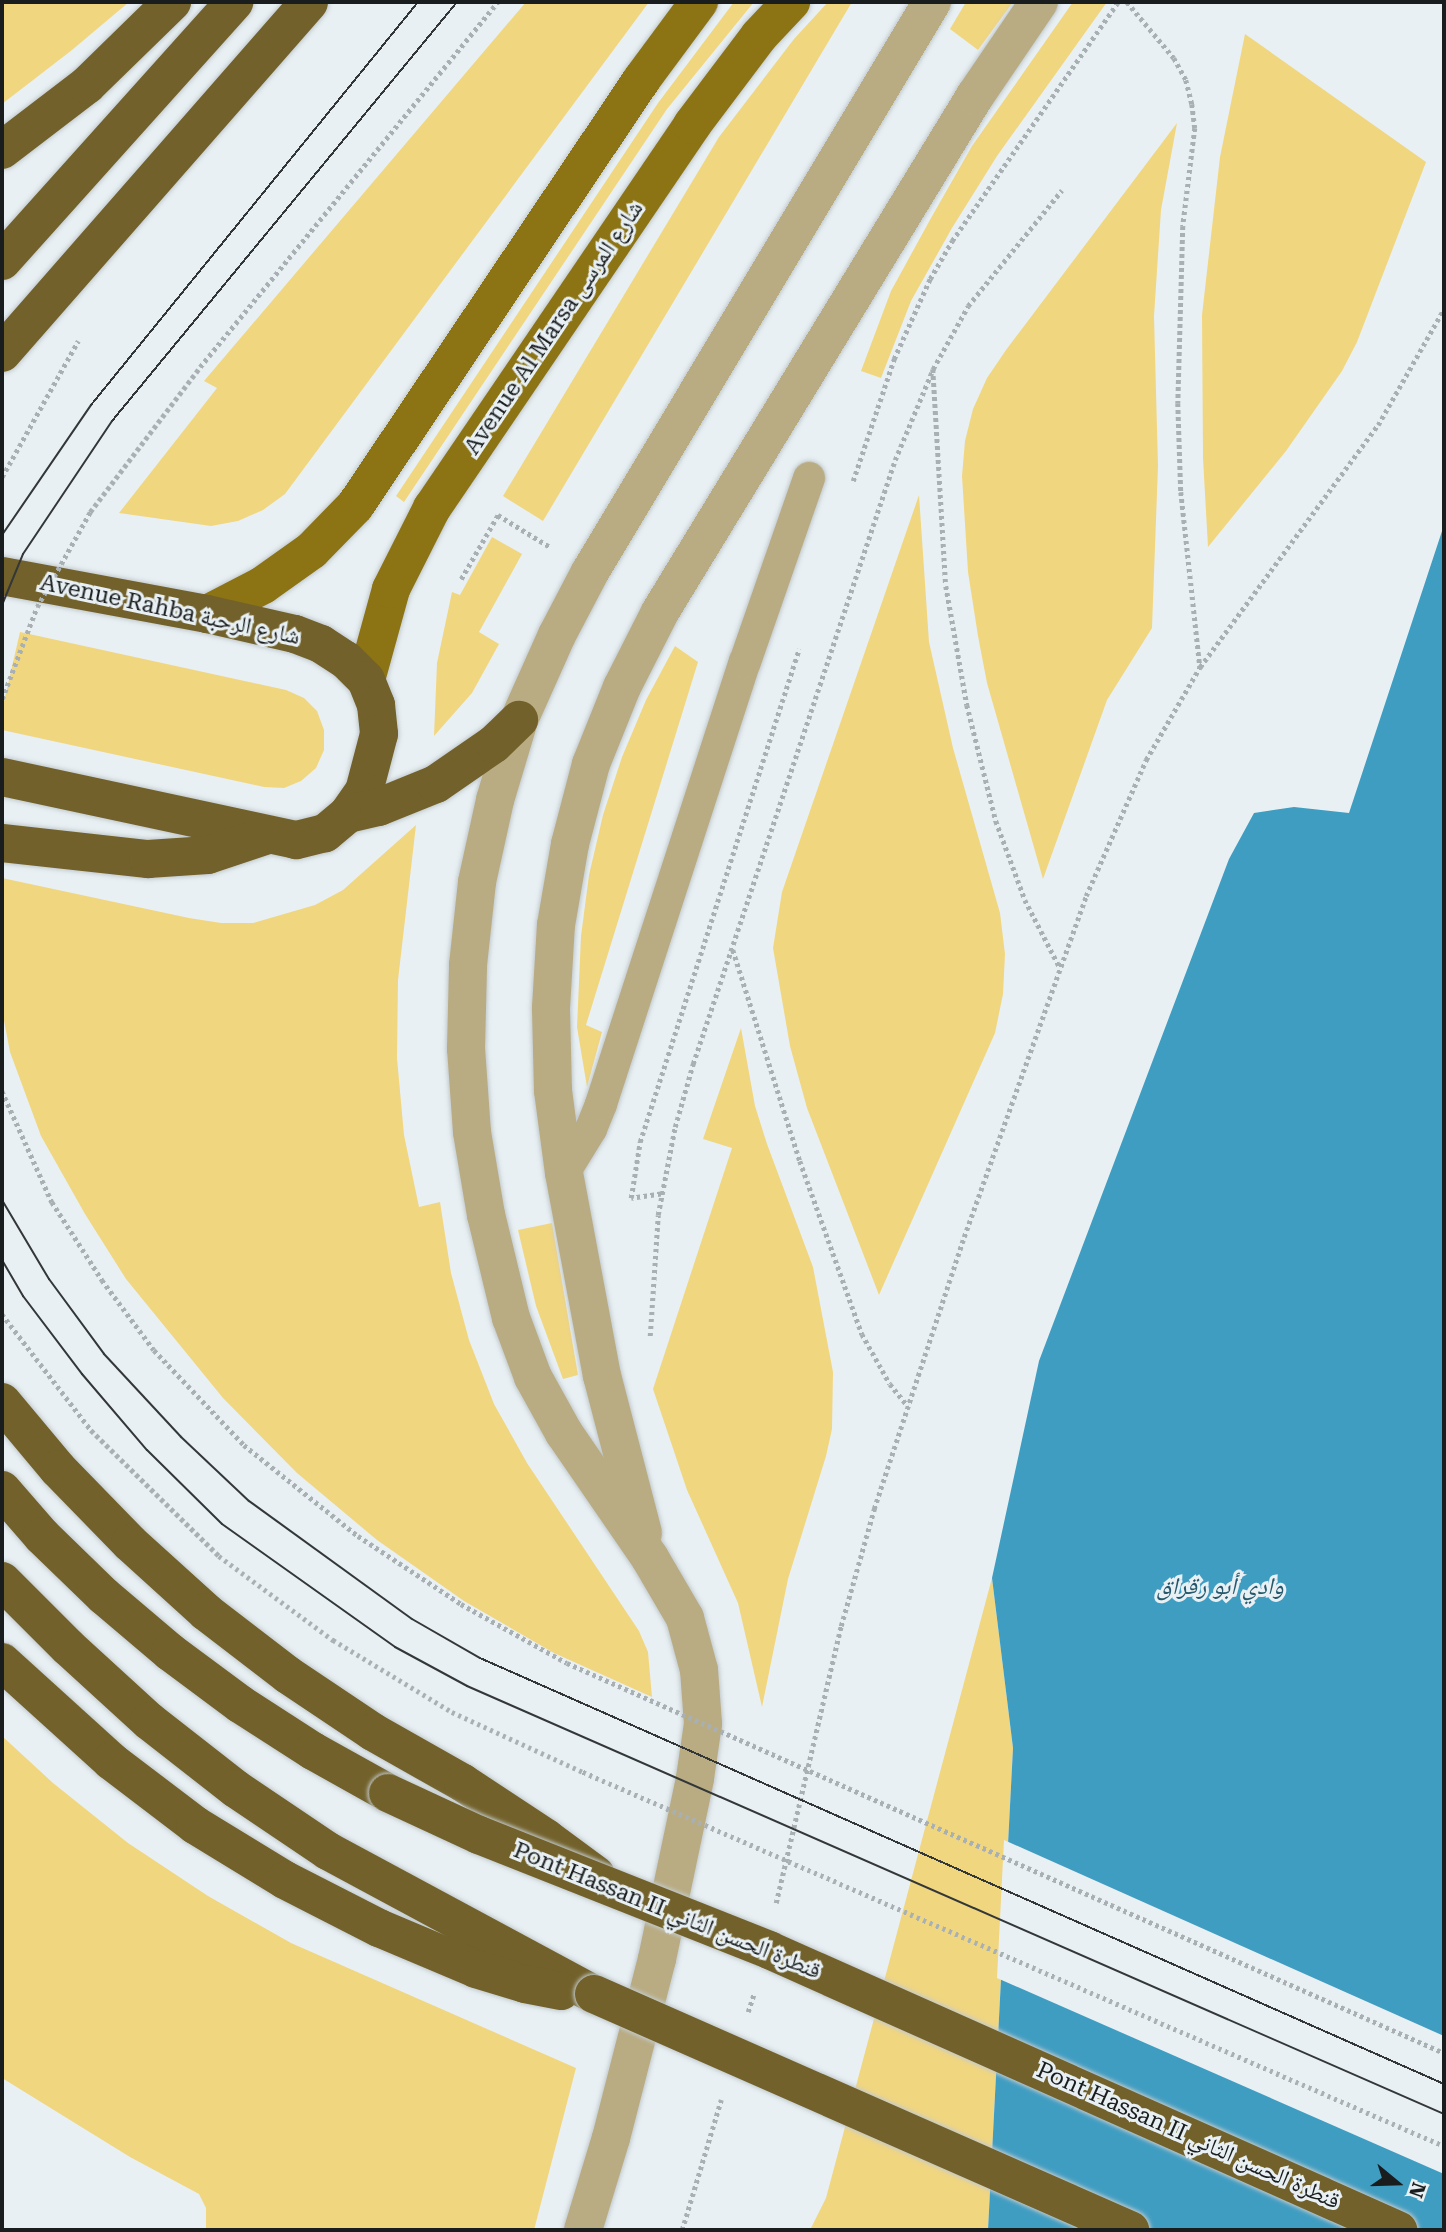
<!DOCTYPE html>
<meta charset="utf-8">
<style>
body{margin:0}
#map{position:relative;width:1446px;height:2232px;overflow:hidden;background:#e8f0f4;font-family:"Roboto Serif","Noto Naskh Arabic",serif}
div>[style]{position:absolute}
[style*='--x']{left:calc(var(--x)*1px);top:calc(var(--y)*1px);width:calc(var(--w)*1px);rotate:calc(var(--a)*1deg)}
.green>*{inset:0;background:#f1d680}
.water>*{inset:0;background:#3f9dc2}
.pier>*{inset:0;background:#e8f0f4}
.path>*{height:4.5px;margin-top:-2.25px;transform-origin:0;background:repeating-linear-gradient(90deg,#a9b0b3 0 3.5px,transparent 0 7px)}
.roads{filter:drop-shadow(0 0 2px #c3cacd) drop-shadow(0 0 2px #c3cacd)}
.lane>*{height:32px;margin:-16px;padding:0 16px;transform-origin:16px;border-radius:16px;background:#b9ac83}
.street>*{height:38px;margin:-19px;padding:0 19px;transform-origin:19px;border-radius:19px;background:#b9ac83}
.primary>*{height:38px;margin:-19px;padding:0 19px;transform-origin:19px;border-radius:19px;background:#8c7314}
.highway>*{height:38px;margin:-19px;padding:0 19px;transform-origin:19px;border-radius:19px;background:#72612a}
.tram>*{height:2px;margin:-1px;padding:0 1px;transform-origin:1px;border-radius:1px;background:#333738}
.path-bridge>*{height:4.5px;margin-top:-2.25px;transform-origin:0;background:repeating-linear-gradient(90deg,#a9b0b3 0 3.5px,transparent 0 7px)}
.bridges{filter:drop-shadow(0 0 2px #c3cacd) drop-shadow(0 0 2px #c3cacd)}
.highway-bridge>*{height:38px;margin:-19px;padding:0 19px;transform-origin:19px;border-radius:19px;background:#72612a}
span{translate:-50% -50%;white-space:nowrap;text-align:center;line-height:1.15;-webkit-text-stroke:6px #e8f0f4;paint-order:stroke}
.street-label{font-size:23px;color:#1a1d1e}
.water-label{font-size:24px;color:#25586c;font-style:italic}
.frame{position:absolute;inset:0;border:4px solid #1a1d1e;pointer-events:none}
.north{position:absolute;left:1362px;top:2148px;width:70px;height:70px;-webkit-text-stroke:5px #e8f0f4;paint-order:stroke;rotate:109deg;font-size:19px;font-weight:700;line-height:28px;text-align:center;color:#1a1d1e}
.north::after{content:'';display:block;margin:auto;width:24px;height:32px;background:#1a1d1e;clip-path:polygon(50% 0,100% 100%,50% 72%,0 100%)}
</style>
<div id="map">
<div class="green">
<div style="clip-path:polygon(2px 2px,129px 2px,72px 50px,2px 104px)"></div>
<div style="clip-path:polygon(526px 2px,649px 2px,285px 494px,263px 510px,238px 521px,211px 526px,119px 513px,217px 388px,204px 381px)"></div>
<div style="clip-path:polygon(734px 2px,754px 2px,667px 109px,404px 502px,396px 496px,658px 103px)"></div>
<div style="clip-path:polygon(828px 2px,852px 2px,543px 521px,503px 496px,719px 137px,794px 39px)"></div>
<div style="clip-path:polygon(966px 2px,1013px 2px,978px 50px,950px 29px)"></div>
<div style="clip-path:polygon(1073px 2px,1107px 2px,997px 156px,952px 228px,911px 301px,881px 378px,861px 371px,891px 291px,931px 218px,972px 146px)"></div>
<div style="clip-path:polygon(1245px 34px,1426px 162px,1357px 342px,1342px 371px,1286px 451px,1208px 547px,1203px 458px,1202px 315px,1220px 157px)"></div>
<div style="clip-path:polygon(1177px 123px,1161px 210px,1154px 316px,1158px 466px,1152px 628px,1107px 700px,1043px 879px,987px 683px,978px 636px,968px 572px,962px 476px,965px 441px,973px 409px,987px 378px,1006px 350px)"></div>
<div style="clip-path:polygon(919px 495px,929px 642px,953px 748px,1000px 913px,1005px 954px,1003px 994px,995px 1033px,879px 1295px,807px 1108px,790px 1046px,773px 948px,782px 892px)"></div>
<div style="clip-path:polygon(492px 537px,522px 554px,479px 632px,499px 644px,472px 693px,434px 736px,437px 663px,452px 592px,460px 595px)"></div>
<div style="clip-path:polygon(20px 632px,286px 690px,304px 698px,317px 711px,324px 730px,324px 750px,316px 768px,301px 781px,284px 788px,264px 787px,2px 730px,2px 710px)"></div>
<div style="clip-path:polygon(675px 646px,698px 662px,586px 1025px,602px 1032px,587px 1087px,577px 1027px,581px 936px,589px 875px,603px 815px,622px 757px,646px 700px)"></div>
<div style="clip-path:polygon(416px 825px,398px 980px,397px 1058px,404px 1135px,419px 1207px,440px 1202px,451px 1273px,469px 1340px,494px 1404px,527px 1463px,639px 1631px,648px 1652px,652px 1697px,554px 1653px,464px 1601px,377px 1540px,297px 1473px,223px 1398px,126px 1279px,85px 1214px,41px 1136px,10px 1052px,2px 1010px,2px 878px,189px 918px,221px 923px,253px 923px,315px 905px,343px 890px)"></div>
<div style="clip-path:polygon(741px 1028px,755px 1106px,767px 1144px,813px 1267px,833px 1372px,832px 1429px,826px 1456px,788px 1579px,762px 1707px,738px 1603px,687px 1490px,653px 1389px,732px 1148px,703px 1139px)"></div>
<div style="clip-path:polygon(552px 1223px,578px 1375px,563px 1379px,536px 1306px,518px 1230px)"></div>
<div style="clip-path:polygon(992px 1578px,1013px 1748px,988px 2230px,810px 2230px,826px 2198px)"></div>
<div style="clip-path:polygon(2px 1736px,53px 1783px,128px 1843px,208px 1896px,291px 1943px,576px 2068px,534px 2230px,206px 2230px,206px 2208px,199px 2194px,130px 2157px,2px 2078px)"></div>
</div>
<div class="water">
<div style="clip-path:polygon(1444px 525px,1444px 2230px,988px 2230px,1013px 1748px,992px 1578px,1039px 1361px,1229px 859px,1254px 813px,1294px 807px,1349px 813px)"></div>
</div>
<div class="pier">
<div style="clip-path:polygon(1004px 1840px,1444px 2036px,1444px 2174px,997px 1978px)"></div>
</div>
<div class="path">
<div style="--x:1127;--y:2;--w:73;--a:50"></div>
<div style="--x:1174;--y:58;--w:25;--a:61"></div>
<div style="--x:1186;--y:80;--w:25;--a:76"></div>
<div style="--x:1192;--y:104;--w:24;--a:83"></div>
<div style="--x:1195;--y:128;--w:99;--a:97"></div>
<div style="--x:1183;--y:226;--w:177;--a:91.6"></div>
<div style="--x:1178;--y:403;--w:89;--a:88.1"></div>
<div style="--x:1181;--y:492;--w:176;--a:83.8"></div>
<div style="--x:200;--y:367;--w:471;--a:-50.8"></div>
<div style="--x:933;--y:369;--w:217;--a:86.6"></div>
<div style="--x:946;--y:586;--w:121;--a:80"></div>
<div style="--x:967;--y:705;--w:120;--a:76"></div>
<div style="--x:996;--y:821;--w:84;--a:69.8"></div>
<div style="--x:1025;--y:900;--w:74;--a:62.7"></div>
<div style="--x:2;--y:477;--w:156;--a:-60.8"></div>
<div style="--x:853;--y:481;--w:129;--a:-71.4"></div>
<div style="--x:894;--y:359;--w:88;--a:-65.8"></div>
<div style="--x:930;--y:279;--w:44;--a:-59.9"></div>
<div style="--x:952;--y:241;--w:291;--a:-55.2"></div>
<div style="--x:461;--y:579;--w:74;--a:-60"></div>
<div style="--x:498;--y:515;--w:61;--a:31.6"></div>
<div style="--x:733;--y:950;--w:221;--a:72.4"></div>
<div style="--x:800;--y:1161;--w:184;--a:70.3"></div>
<div style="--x:862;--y:1334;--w:57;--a:60.8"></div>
<div style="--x:890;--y:1384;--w:28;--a:51"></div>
<div style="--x:661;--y:1194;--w:30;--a:172"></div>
<div style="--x:631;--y:1198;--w:57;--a:-80.9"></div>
<div style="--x:640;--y:1142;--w:518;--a:-72.12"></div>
<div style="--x:650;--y:1336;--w:121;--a:-86.2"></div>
<div style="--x:658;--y:1215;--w:90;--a:-79.1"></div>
<div style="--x:675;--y:1127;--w:66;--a:-74.1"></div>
<div style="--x:693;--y:1064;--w:637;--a:-71.51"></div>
<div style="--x:895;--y:460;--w:99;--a:-67.3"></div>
<div style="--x:933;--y:369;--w:72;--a:-60.9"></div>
<div style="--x:968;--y:306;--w:149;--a:-51"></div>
<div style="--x:776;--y:1903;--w:285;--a:-76.8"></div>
<div style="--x:841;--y:1626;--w:122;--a:-74.2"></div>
<div style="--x:874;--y:1509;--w:287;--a:-71.7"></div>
<div style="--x:964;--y:1237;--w:362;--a:-70.3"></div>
<div style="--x:1086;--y:896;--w:149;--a:-66.2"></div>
<div style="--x:1146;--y:760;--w:108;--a:-59.9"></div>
<div style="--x:1200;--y:667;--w:300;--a:-53.7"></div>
<div style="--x:1378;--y:425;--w:133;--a:-60.4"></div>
<div style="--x:748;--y:2012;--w:20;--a:-72"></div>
<div style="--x:682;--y:2230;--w:136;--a:-73.3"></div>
</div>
<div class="roads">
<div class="lane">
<div style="--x:564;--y:1173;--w:52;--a:-58.5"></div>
<div style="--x:591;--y:1129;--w:27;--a:-68"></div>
<div style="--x:601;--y:1104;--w:465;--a:-72"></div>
<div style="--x:745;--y:662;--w:195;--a:-70.8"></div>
</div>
<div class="street">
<div style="--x:643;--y:1533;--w:162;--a:-104.6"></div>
<div style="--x:602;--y:1376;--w:207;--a:-100.6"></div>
<div style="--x:564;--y:1173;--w:83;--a:-97.6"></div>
<div style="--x:553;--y:1091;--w:83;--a:-91.4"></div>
<div style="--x:551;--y:1008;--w:83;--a:-86.6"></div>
<div style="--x:556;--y:925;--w:82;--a:-80.2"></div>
<div style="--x:570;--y:844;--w:83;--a:-75.3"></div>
<div style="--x:591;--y:764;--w:83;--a:-68.1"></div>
<div style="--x:622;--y:687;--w:84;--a:-63.1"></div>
<div style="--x:660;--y:612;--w:605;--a:-58.6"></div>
<div style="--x:975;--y:96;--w:114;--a:-55.8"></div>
<div style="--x:583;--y:2230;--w:96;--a:-73.1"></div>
<div style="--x:611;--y:2138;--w:185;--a:-75.6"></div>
<div style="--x:657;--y:1959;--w:185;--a:-78.1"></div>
<div style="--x:695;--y:1778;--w:55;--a:-81.6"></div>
<div style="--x:703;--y:1724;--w:54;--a:-94.2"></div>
<div style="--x:699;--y:1670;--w:54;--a:-105.1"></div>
<div style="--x:685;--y:1618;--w:69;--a:-120.3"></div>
<div style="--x:650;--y:1558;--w:152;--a:-124.5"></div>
<div style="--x:564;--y:1433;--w:64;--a:-119"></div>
<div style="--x:533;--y:1377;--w:63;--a:-110.4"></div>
<div style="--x:511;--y:1318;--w:106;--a:-103.6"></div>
<div style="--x:486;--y:1215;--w:84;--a:-99.6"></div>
<div style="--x:472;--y:1132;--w:83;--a:-94.1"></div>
<div style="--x:466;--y:1049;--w:84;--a:-88.6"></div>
<div style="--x:468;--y:965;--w:83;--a:-83.8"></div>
<div style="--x:477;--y:882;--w:84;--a:-77.6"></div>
<div style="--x:495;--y:800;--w:84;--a:-73.3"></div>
<div style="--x:519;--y:720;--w:93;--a:-65.9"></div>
<div style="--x:557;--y:635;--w:71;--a:-62.4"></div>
<div style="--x:590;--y:572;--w:665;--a:-59.04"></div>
</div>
<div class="primary">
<div style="--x:207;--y:614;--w:63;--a:-27.4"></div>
<div style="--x:263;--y:585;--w:60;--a:-35.5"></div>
<div style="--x:312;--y:550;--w:62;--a:-45.7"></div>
<div style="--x:355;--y:506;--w:514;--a:-56.09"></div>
<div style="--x:642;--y:79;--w:96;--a:-53.5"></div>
<div style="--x:366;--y:680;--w:94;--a:-74.6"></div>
<div style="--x:391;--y:589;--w:91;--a:-63.2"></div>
<div style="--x:432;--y:508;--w:463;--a:-55.8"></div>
<div style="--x:692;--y:125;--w:111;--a:-53"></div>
<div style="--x:759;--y:36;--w:47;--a:-46.7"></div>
</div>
<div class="highway">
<div style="--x:2;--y:150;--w:107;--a:-37.4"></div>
<div style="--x:87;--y:85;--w:119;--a:-44.3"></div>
<div style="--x:2;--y:261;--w:348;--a:-48.1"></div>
<div style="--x:2;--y:353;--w:466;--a:-48.8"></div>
<div style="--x:2;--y:576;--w:208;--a:10.5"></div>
<div style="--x:207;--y:614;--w:90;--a:12.8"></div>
<div style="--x:295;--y:634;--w:28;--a:21"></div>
<div style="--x:321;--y:644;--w:30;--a:33"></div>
<div style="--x:346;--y:660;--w:28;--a:45"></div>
<div style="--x:366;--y:680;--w:27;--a:68"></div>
<div style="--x:376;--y:705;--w:29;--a:84"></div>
<div style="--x:379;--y:734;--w:59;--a:104.7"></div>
<div style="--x:364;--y:791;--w:28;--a:125"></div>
<div style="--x:348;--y:814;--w:30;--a:140"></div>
<div style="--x:325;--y:833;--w:30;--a:166"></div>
<div style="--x:296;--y:840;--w:301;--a:-167.9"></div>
<div style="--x:348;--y:814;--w:32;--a:-13"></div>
<div style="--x:379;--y:807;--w:61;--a:-22"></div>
<div style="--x:436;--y:784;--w:70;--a:-34.6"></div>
<div style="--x:494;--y:744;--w:35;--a:-44"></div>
<div style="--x:2;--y:843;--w:147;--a:6.3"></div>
<div style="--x:148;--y:859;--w:60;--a:-3.8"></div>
<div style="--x:208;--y:855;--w:60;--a:-18.4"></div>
<div style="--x:2;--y:1402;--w:87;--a:50.1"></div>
<div style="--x:58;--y:1469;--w:103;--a:45.8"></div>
<div style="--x:130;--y:1543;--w:103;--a:42.2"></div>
<div style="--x:206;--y:1612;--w:103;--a:37.5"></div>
<div style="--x:288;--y:1675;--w:102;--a:33.8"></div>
<div style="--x:373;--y:1732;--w:103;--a:29.5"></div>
<div style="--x:463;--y:1783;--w:100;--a:33.5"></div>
<div style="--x:546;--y:1838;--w:62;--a:36.5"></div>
<div style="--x:2;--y:1490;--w:61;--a:49"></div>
<div style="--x:42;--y:1536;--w:86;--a:44.1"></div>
<div style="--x:104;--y:1596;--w:87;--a:40.3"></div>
<div style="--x:170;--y:1652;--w:87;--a:36.6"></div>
<div style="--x:240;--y:1704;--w:87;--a:32.8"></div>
<div style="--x:313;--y:1751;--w:86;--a:29.2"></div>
<div style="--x:2;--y:1581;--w:93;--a:45"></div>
<div style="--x:68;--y:1647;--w:110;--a:42.4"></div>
<div style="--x:149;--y:1721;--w:110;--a:38"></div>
<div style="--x:236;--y:1789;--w:111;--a:34"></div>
<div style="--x:328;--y:1851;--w:302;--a:28.3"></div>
<div style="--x:2;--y:1662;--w:147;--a:42.2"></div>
<div style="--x:111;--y:1761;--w:106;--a:37.3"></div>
<div style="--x:195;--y:1825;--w:105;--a:31.4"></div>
<div style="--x:285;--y:1880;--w:106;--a:27.1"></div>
<div style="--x:379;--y:1928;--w:105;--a:22.9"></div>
<div style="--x:476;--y:1969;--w:51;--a:17"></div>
<div style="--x:525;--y:1984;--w:37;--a:11"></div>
</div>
</div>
<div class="tram">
<div style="--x:2;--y:535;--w:158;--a:-55.6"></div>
<div style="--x:91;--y:405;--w:519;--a:-50.94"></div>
<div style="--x:2;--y:605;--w:55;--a:-67.6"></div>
<div style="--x:23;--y:554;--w:160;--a:-56.2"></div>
<div style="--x:112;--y:421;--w:543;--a:-50.53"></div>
<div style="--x:2;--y:1200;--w:92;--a:59.3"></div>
<div style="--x:49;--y:1279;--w:93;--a:53.7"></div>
<div style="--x:104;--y:1354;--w:113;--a:47.1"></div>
<div style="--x:181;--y:1437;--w:93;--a:43.3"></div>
<div style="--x:249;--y:1501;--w:201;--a:35.9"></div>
<div style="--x:412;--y:1619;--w:78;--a:29.8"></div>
<div style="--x:480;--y:1658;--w:1054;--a:23.84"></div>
<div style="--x:2;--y:1260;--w:42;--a:59.7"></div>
<div style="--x:23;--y:1296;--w:98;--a:52.9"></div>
<div style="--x:82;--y:1374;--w:100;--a:49.5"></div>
<div style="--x:147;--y:1450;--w:105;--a:44.6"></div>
<div style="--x:222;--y:1524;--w:212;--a:35.4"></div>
<div style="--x:395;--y:1647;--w:82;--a:28.4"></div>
<div style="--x:467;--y:1686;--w:1067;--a:23.66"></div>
</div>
<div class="path-bridge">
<div style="--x:2;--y:699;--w:98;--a:-69.2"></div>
<div style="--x:37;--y:607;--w:109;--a:-60.8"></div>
<div style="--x:90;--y:512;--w:182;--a:-52.8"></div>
<div style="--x:2;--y:1091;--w:122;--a:65.8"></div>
<div style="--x:52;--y:1202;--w:93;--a:57.3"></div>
<div style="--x:102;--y:1280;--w:87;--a:53.4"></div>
<div style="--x:154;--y:1350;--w:131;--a:46.5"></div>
<div style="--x:244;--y:1445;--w:146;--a:38.6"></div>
<div style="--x:358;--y:1536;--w:123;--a:33.4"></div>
<div style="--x:461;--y:1604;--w:121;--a:29.1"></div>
<div style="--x:567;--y:1663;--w:960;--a:23.97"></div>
<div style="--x:2;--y:1314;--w:146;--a:52.5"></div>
<div style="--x:91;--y:1430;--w:180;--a:44.5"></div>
<div style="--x:219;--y:1556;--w:142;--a:36.4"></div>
<div style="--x:333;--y:1640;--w:139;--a:31.2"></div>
<div style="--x:452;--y:1712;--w:144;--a:24.6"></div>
<div style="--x:583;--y:1772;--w:939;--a:23.48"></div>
</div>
<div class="bridges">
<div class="highway-bridge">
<div style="--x:388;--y:1793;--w:100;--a:24.8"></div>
<div style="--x:479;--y:1835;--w:312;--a:21.6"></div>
<div style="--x:769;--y:1950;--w:689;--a:24"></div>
<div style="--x:594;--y:1994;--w:586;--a:23.76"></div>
</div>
</div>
<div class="street-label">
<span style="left:554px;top:328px;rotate:-56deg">Avenue Al Marsa شارع المرسى</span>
<span style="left:170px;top:610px;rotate:12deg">Avenue Rahba شارع الرحبة</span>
<span style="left:667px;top:1911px;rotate:22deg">Pont Hassan II قنطرة الحسن الثاني</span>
<span style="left:1188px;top:2136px;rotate:24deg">Pont Hassan II قنطرة الحسن الثاني</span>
</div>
<div class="water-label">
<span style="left:1220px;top:1587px">وادي أبو رقراق</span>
</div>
<div class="frame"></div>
<div class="north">N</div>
</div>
